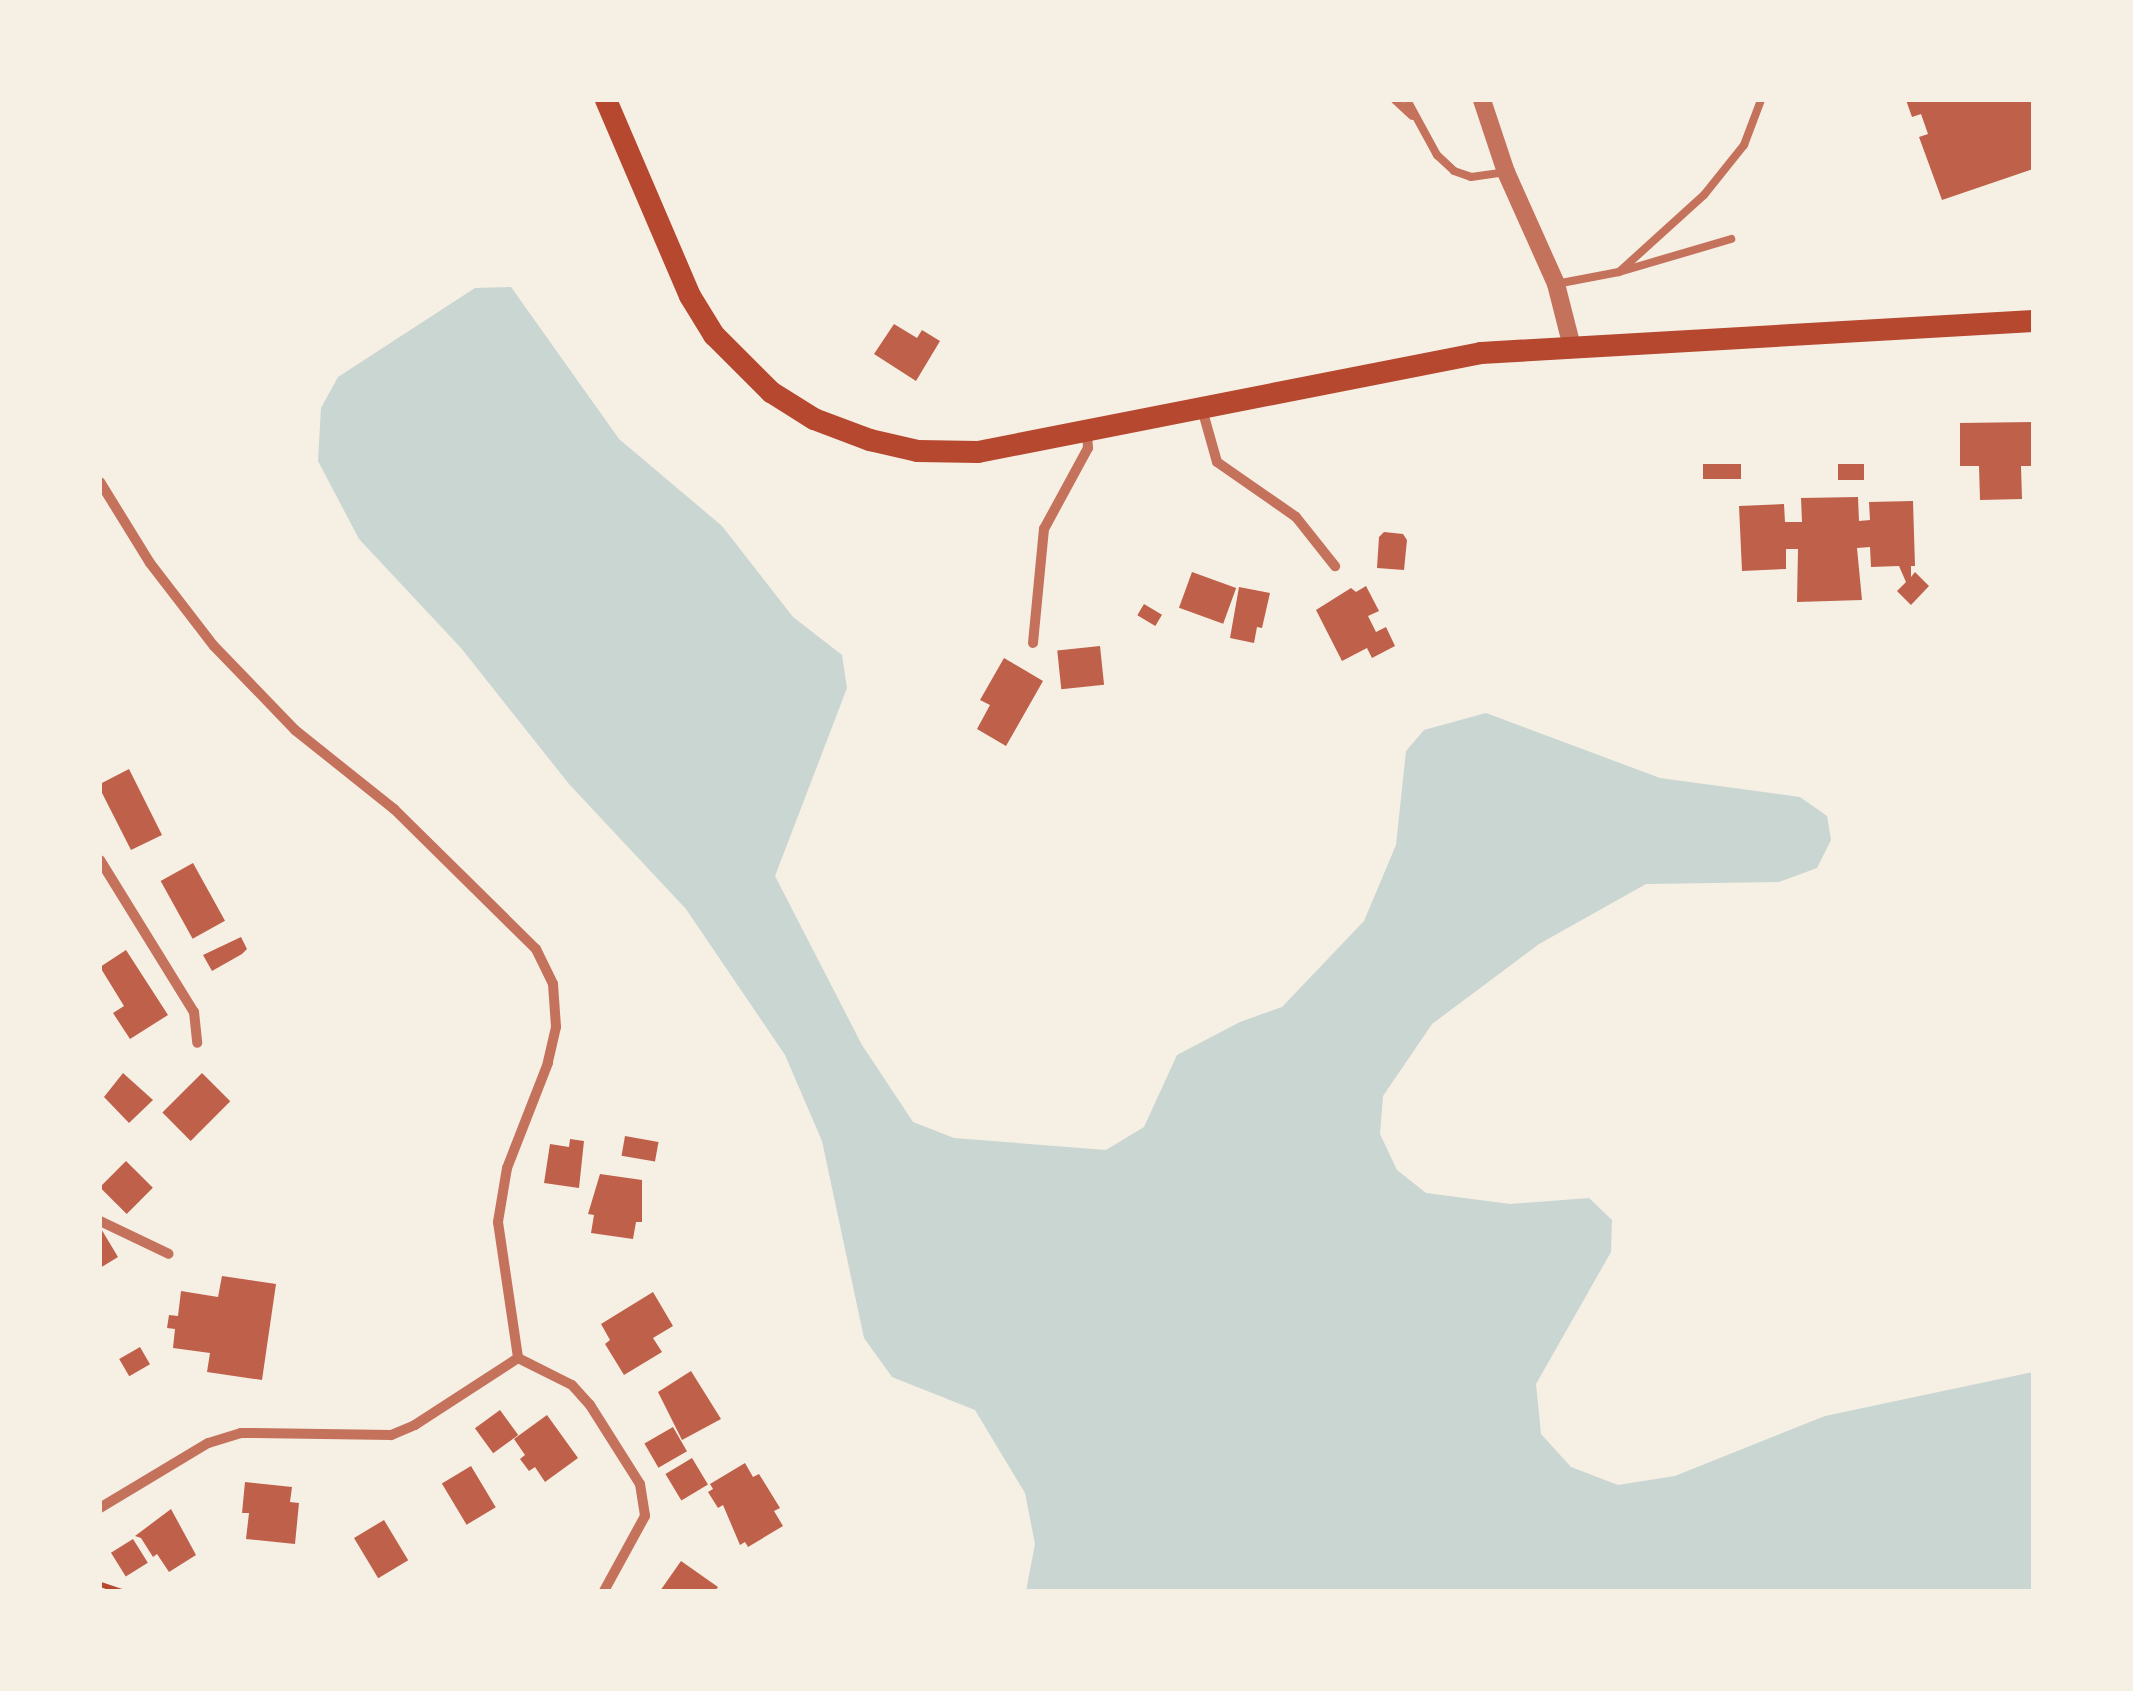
<!DOCTYPE html>
<style>
body{margin:0}
#map{position:relative;width:2133px;height:1691px;overflow:hidden;background:#f6efe4;font-family:"Noto Serif",serif}
div>[style]{position:absolute}
[style*='--x']{left:calc(var(--x)*1px);top:calc(var(--y)*1px);width:calc(var(--w)*1px);rotate:calc(var(--a)*1deg)}
.water>*{inset:0;background:#c9d6d2}
.building>*{inset:0;background:#bf614a;transform-origin:0 0}
.path>*{height:5px;margin:-2.5px;padding:0 2.5px;transform-origin:2.5px;border-radius:2.5px;background:#b5482f}
.service>*{height:8px;margin:-4px;padding:0 4px;transform-origin:4px;border-radius:4px;background:#c5725c}
.minor>*{height:10px;margin:-5px;padding:0 5px;transform-origin:5px;border-radius:5px;background:#c5725c}
.tertiary>*{height:18px;margin:-9px;padding:0 9px;transform-origin:9px;border-radius:9px;background:#c5725c}
.primary>*{height:22px;margin:-11px;padding:0 11px;transform-origin:11px;border-radius:11px;background:#b5482f}
span{translate:-50% -50%;white-space:nowrap;text-align:center;line-height:1.15;-webkit-text-stroke:9px #f6efe4;paint-order:stroke}
.frame{position:absolute;inset:0;border:102px solid #f6efe4;pointer-events:none}
</style>
<div id="map">
<div class="water">
<div style="clip-path:polygon(511px 287px,619px 439px,722px 526px,793px 617px,842px 655px,847px 688px,775px 876px,862px 1045px,913px 1122px,954px 1138px,1106px 1150px,1144px 1127px,1177px 1055px,1240px 1022px,1282px 1007px,1364px 921px,1396px 845px,1406px 751px,1424px 730px,1486px 713px,1660px 778px,1800px 797px,1827px 816px,1831px 840px,1817px 868px,1779px 882px,1646px 884px,1539px 944px,1432px 1024px,1383px 1096px,1380px 1134px,1397px 1170px,1426px 1193px,1510px 1204px,1589px 1198px,1612px 1220px,1611px 1252px,1536px 1384px,1541px 1434px,1571px 1467px,1618px 1485px,1675px 1476px,1825px 1416px,2033px 1372px,2033px 1591px,1026px 1591px,1035px 1544px,1025px 1493px,975px 1410px,892px 1377px,864px 1338px,822px 1141px,785px 1055px,686px 909px,569px 784px,461px 648px,359px 539px,318px 461px,321px 408px,338px 377px,475px 288px)"></div>
</div>
<div class="building">
<div style="clip-path:polygon(1906px 100px,2033px 100px,2033px 169px,1942px 200px,1919px 137px,1928px 134px,1921px 114px,1912px 117px)"></div>
<div style="clip-path:polygon(894px 324px,917px 338px,922px 330px,940px 341px,916px 381px,874px 354px)"></div>
<div style="clip-path:polygon(2033px 422px,2033px 466px,2021px 466px,2022px 499px,1980px 500px,1979px 466px,1960px 466px,1960px 423px)"></div>
<div style="left:1741px;top:464px;width:15px;height:38px;rotate:90deg"></div>
<div style="left:1838px;top:464px;width:26px;height:16px"></div>
<div style="clip-path:polygon(1858px 497px,1859px 521px,1870px 520px,1869px 502px,1913px 501px,1915px 566px,1911px 566px,1911px 577px,1915px 572px,1929px 586px,1911px 605px,1897px 591px,1906px 582px,1899px 566px,1871px 567px,1870px 547px,1857px 548px,1862px 600px,1797px 602px,1798px 549px,1786px 549px,1786px 569px,1742px 571px,1739px 506px,1784px 504px,1785px 522px,1802px 522px,1801px 498px)"></div>
<div style="clip-path:polygon(1384px 532px,1403px 534px,1407px 540px,1404px 570px,1377px 568px,1379px 537px)"></div>
<div style="left:1192px;top:572px;width:47px;height:38px;rotate:20deg"></div>
<div style="clip-path:polygon(1366px 586px,1379px 611px,1368px 616px,1376px 632px,1386px 627px,1395px 646px,1372px 658px,1367px 648px,1342px 661px,1316px 610px,1351px 588px,1356px 592px)"></div>
<div style="clip-path:polygon(1239px 587px,1270px 593px,1262px 628px,1257px 627px,1254px 643px,1230px 638px)"></div>
<div style="left:1144px;top:604px;width:21px;height:13px;rotate:31deg"></div>
<div style="left:1100px;top:646px;width:39px;height:43px;rotate:84deg"></div>
<div style="clip-path:polygon(1004px 658px,1043px 681px,1006px 746px,977px 729px,990px 705px,980px 700px)"></div>
<div style="clip-path:polygon(129px 769px,162px 835px,131px 850px,100px 789px,100px 784px)"></div>
<div style="left:193px;top:863px;width:66px;height:37px;rotate:61deg"></div>
<div style="clip-path:polygon(241px 937px,247px 949px,242px 954px,212px 971px,203px 955px)"></div>
<div style="clip-path:polygon(126px 950px,168px 1015px,130px 1039px,113px 1013px,124px 1006px,100px 967px)"></div>
<div style="clip-path:polygon(123px 1073px,153px 1100px,129px 1123px,104px 1097px)"></div>
<div style="left:202px;top:1073px;width:40px;height:56px;rotate:45deg"></div>
<div style="left:625px;top:1136px;width:34px;height:20px;rotate:10deg"></div>
<div style="clip-path:polygon(570px 1139px,584px 1141px,579px 1188px,544px 1183px,550px 1144px,569px 1147px)"></div>
<div style="left:126px;top:1161px;width:38px;height:37px;rotate:45deg"></div>
<div style="clip-path:polygon(600px 1174px,642px 1180px,642px 1222px,636px 1222px,633px 1239px,591px 1233px,594px 1215px,588px 1214px)"></div>
<div style="clip-path:polygon(100px 1227px,118px 1257px,100px 1268px)"></div>
<div style="clip-path:polygon(222px 1276px,276px 1284px,262px 1380px,207px 1372px,210px 1353px,173px 1348px,175px 1329px,167px 1328px,169px 1315px,178px 1316px,181px 1291px,218px 1297px)"></div>
<div style="clip-path:polygon(653px 1292px,673px 1326px,653px 1338px,662px 1352px,624px 1375px,605px 1344px,610px 1340px,601px 1324px)"></div>
<div style="left:140px;top:1347px;width:20px;height:24px;rotate:60deg"></div>
<div style="clip-path:polygon(691px 1371px,721px 1419px,682px 1440px,658px 1392px)"></div>
<div style="left:500px;top:1410px;width:31px;height:31px;rotate:54deg"></div>
<div style="clip-path:polygon(547px 1415px,578px 1458px,545px 1482px,535px 1467px,529px 1471px,520px 1459px,525px 1455px,514px 1439px)"></div>
<div style="left:673px;top:1427px;width:28px;height:33px;rotate:60deg"></div>
<div style="left:692px;top:1458px;width:31px;height:31px;rotate:59deg"></div>
<div style="clip-path:polygon(745px 1463px,753px 1477px,759px 1474px,780px 1508px,774px 1511px,783px 1526px,748px 1547px,745px 1542px,740px 1545px,723px 1505px,718px 1508px,708px 1492px,713px 1489px,710px 1484px)"></div>
<div style="left:471px;top:1466px;width:48px;height:34px;rotate:59deg"></div>
<div style="clip-path:polygon(245px 1482px,292px 1487px,290px 1502px,299px 1503px,295px 1544px,246px 1539px,249px 1513px,242px 1513px)"></div>
<div style="clip-path:polygon(171px 1509px,196px 1555px,169px 1572px,157px 1554px,153px 1557px,141px 1538px,135px 1536px)"></div>
<div style="left:384px;top:1520px;width:47px;height:35px;rotate:59deg"></div>
<div style="left:133px;top:1539px;width:28px;height:26px;rotate:58deg"></div>
<div style="clip-path:polygon(681px 1561px,718px 1587px,715px 1591px,660px 1591px)"></div>
</div>
<div class="path">
<div style="--x:100;--y:1584;--w:22;--a:18"></div>
</div>
<div class="service">
<div style="--x:1395;--y:100;--w:23;--a:43"></div>
<div style="--x:1407;--y:100;--w:63;--a:61.4"></div>
<div style="--x:1437;--y:155;--w:23;--a:43"></div>
<div style="--x:1454;--y:171;--w:18;--a:19"></div>
<div style="--x:1471;--y:177;--w:35;--a:-8"></div>
<div style="--x:1619;--y:272;--w:115;--a:-42.2"></div>
<div style="--x:1704;--y:195;--w:64;--a:-51.3"></div>
<div style="--x:1744;--y:145;--w:48;--a:-69.3"></div>
<div style="--x:1556;--y:284;--w:64;--a:-10.8"></div>
<div style="--x:1619;--y:272;--w:117;--a:-16.4"></div>
</div>
<div class="minor">
<div style="--x:1202;--y:409;--w:55;--a:74.2"></div>
<div style="--x:1217;--y:462;--w:96;--a:34.8"></div>
<div style="--x:1296;--y:517;--w:63;--a:51.5"></div>
<div style="--x:100;--y:482;--w:95;--a:58.3"></div>
<div style="--x:150;--y:563;--w:105;--a:52.4"></div>
<div style="--x:214;--y:646;--w:117;--a:46"></div>
<div style="--x:295;--y:730;--w:127;--a:38.6"></div>
<div style="--x:394;--y:809;--w:199;--a:44.6"></div>
<div style="--x:536;--y:949;--w:39;--a:64"></div>
<div style="--x:553;--y:984;--w:43;--a:86"></div>
<div style="--x:556;--y:1027;--w:37;--a:103"></div>
<div style="--x:548;--y:1063;--w:113;--a:111.3"></div>
<div style="--x:507;--y:1168;--w:55;--a:99.5"></div>
<div style="--x:498;--y:1222;--w:137;--a:81.6"></div>
<div style="--x:518;--y:1358;--w:123;--a:147"></div>
<div style="--x:415;--y:1425;--w:26;--a:157"></div>
<div style="--x:391;--y:1435;--w:150;--a:-179.2"></div>
<div style="--x:241;--y:1433;--w:34;--a:163"></div>
<div style="--x:208;--y:1443;--w:126;--a:149"></div>
<div style="--x:1033;--y:643;--w:115;--a:-84.5"></div>
<div style="--x:1044;--y:529;--w:92;--a:-61.5"></div>
<div style="--x:1088;--y:448;--w:15;--a:-94"></div>
<div style="--x:100;--y:860;--w:179;--a:58.3"></div>
<div style="--x:194;--y:1012;--w:31;--a:84"></div>
<div style="--x:100;--y:1221;--w:76;--a:25.6"></div>
<div style="--x:518;--y:1358;--w:60;--a:26.6"></div>
<div style="--x:572;--y:1385;--w:27;--a:48"></div>
<div style="--x:590;--y:1405;--w:93;--a:57.7"></div>
<div style="--x:640;--y:1484;--w:32;--a:81"></div>
<div style="--x:645;--y:1516;--w:85;--a:118.7"></div>
</div>
<div class="tertiary">
<div style="--x:1482;--y:100;--w:76;--a:71.6"></div>
<div style="--x:1506;--y:172;--w:123;--a:65.9"></div>
<div style="--x:1556;--y:284;--w:65;--a:75.7"></div>
</div>
<div class="primary">
<div style="--x:606;--y:100;--w:213;--a:66.8"></div>
<div style="--x:690;--y:296;--w:46;--a:58.4"></div>
<div style="--x:714;--y:335;--w:81;--a:45"></div>
<div style="--x:771;--y:392;--w:51;--a:32.1"></div>
<div style="--x:814;--y:419;--w:60;--a:20.6"></div>
<div style="--x:870;--y:440;--w:49;--a:12.9"></div>
<div style="--x:918;--y:451;--w:60;--a:1"></div>
<div style="--x:978;--y:452;--w:513;--a:-11.13"></div>
<div style="--x:1481;--y:353;--w:553;--a:-3.32"></div>
</div>
<div class="frame"></div>
</div>
